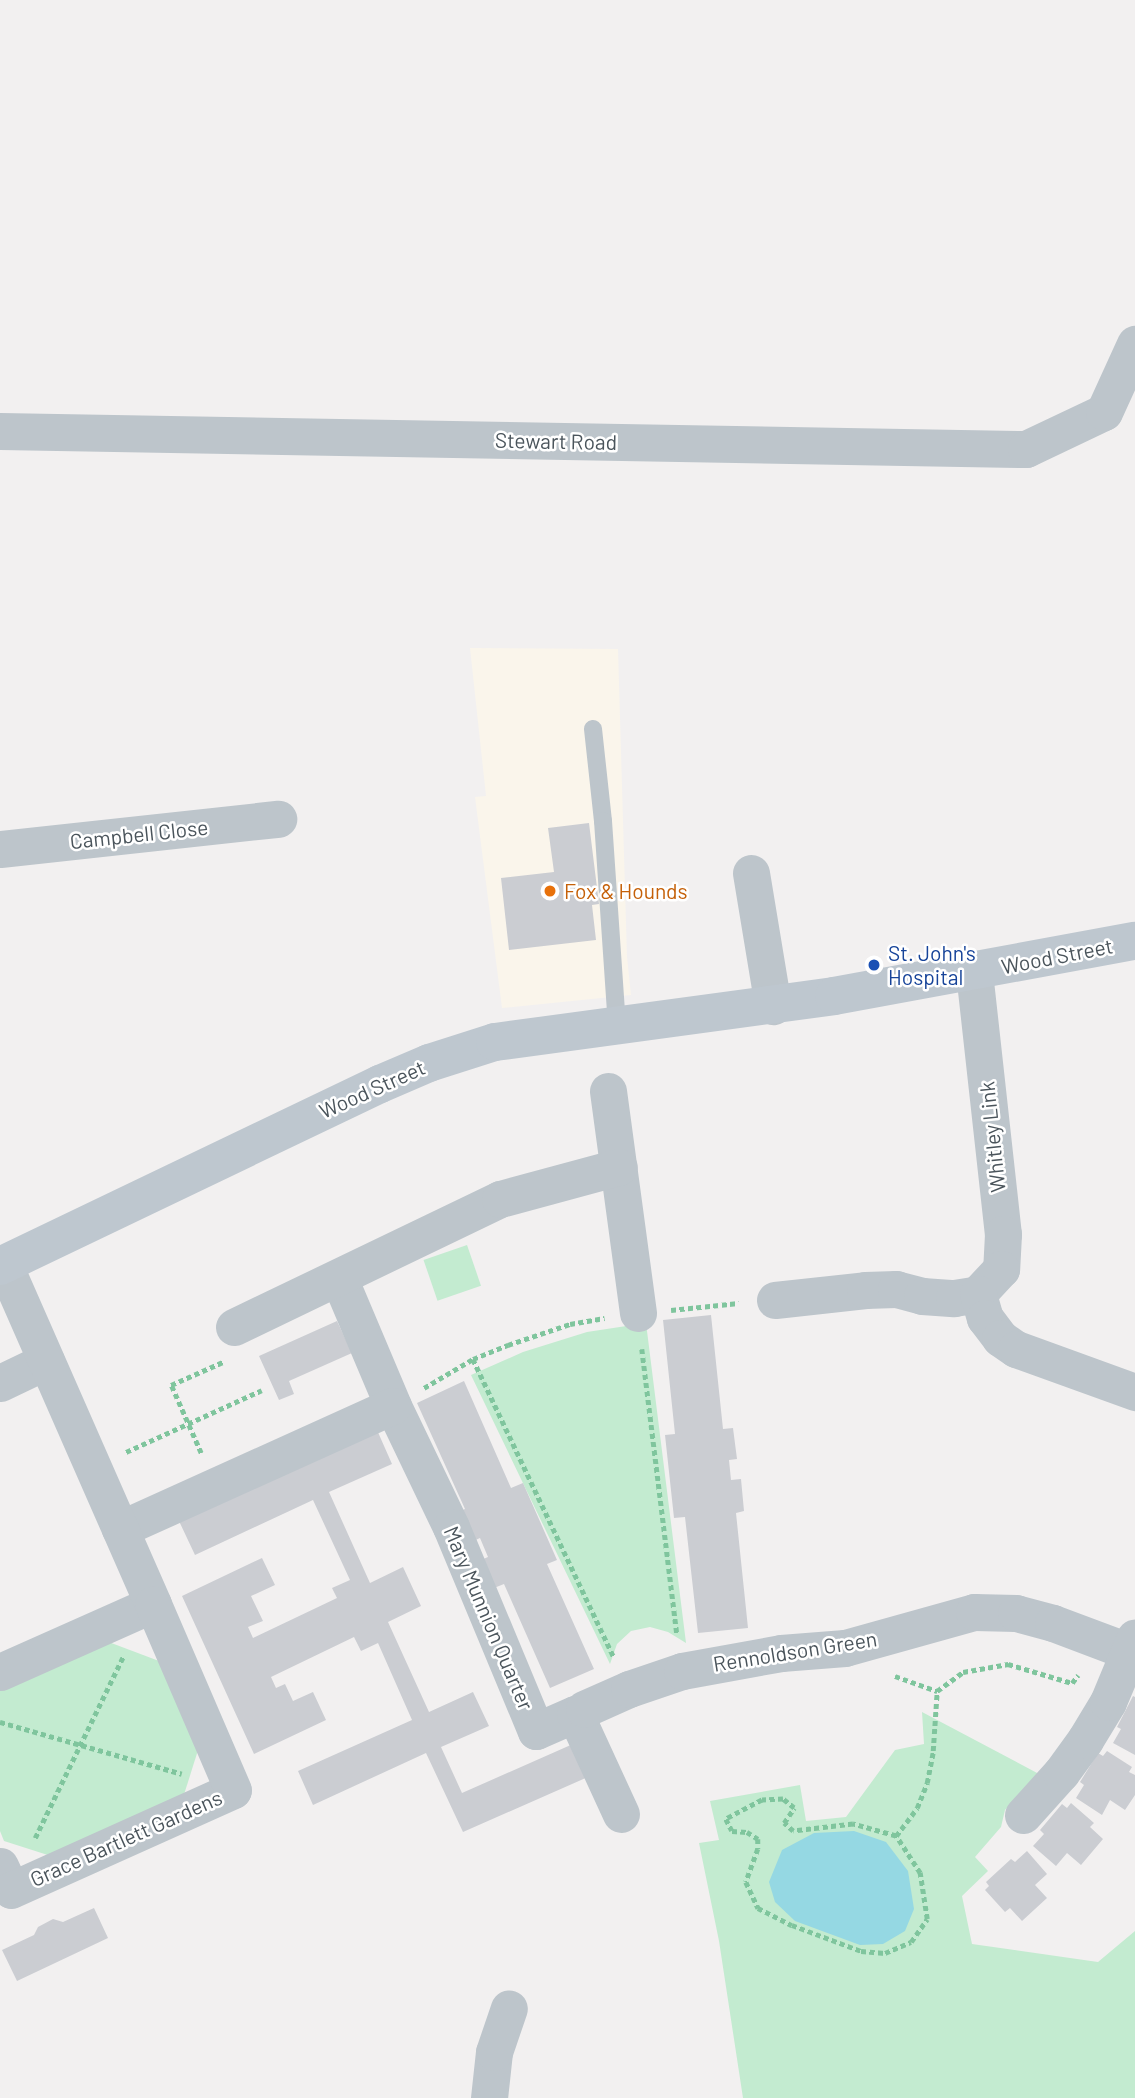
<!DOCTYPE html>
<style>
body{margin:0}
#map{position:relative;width:1135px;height:2098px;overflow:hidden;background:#f2f0f0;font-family:Barlow,sans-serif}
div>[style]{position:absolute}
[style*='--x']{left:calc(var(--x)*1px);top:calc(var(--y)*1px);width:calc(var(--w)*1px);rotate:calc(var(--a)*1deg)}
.commercial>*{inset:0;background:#faf5eb}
.green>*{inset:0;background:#c3ebd0;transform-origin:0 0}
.water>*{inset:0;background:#95d8e3}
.building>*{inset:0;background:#cbcdd2}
.path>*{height:4.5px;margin-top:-2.25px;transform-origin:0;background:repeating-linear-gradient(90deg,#7fc59d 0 5px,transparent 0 8.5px)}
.lane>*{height:18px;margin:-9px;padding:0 9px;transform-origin:9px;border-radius:9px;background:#bdc5cb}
.street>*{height:37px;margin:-18.5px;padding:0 18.5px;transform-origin:18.5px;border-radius:18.5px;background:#bdc5cb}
.secondary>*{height:38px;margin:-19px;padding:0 19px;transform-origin:19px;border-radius:19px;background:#bec7cf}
.dots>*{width:19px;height:19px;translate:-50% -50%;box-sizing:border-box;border:4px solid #fff;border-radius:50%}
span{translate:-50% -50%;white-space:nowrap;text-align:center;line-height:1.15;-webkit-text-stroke:5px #fff;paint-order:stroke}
.street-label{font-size:21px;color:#4a545b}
.food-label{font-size:21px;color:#c56008}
.left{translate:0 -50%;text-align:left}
.transit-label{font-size:21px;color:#164399}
</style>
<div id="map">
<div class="commercial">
<div style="clip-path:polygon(470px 648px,618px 649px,627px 957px,631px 995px,502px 1008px,475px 797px,486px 796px)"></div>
</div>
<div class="green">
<div style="left:467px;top:1245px;width:43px;height:46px;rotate:71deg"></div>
<div style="clip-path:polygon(646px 1323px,686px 1643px,668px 1632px,650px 1627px,631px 1631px,617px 1644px,610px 1664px,471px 1375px,523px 1352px,587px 1332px)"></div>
<div style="clip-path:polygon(106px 1641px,159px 1661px,199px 1747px,182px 1801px,54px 1857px,4px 1841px,0 1831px,0 1689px)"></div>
<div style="clip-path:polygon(922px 1712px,1039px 1774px,1005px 1810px,1001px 1827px,975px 1857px,988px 1871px,962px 1896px,972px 1944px,1098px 1962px,1135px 1931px,1135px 2098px,743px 2098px,719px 1941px,699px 1843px,719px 1840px,710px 1801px,800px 1785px,806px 1821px,846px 1817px,895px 1750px,924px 1744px)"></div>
</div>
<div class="water">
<div style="clip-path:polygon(854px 1831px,886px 1842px,908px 1871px,914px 1909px,905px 1931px,883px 1944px,860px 1945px,795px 1921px,775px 1902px,769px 1882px,782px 1850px,814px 1833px)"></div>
</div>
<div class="building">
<div style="clip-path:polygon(589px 823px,599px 904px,592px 905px,596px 940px,509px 950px,501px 878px,554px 872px,548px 828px)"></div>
<div style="clip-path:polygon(711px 1315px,723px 1429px,733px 1428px,737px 1459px,729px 1460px,731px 1480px,741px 1479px,744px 1511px,736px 1513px,748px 1628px,698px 1633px,685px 1517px,674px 1518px,665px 1435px,675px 1434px,663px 1320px)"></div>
<div style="clip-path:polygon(337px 1321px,352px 1353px,289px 1381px,294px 1394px,279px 1400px,259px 1356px)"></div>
<div style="clip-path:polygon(464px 1381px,511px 1488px,523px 1483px,557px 1560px,547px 1564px,594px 1669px,550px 1688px,504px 1584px,494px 1588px,481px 1560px,488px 1557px,480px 1538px,471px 1542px,458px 1512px,465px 1509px,417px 1403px)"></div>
<div style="clip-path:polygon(377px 1430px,392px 1464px,329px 1492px,370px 1583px,403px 1567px,421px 1606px,388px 1622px,429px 1712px,473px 1692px,489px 1726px,441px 1747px,462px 1793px,582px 1740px,597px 1773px,463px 1832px,426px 1753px,313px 1805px,298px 1771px,412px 1720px,378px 1643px,361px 1651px,354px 1637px,271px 1677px,276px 1688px,285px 1684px,293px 1701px,313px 1692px,326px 1720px,254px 1754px,182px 1596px,262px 1558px,275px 1585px,251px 1596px,263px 1621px,248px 1627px,253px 1638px,337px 1598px,332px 1588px,350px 1580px,313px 1500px,195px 1555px,179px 1521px)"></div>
<div style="clip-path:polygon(1133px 1696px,1135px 1697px,1135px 1755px,1113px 1743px,1121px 1729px,1117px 1727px)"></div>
<div style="clip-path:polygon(1107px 1751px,1132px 1767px,1129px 1772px,1135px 1775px,1135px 1795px,1125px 1810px,1110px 1800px,1102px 1815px,1076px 1798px,1084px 1785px,1080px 1782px,1098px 1753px,1103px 1756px)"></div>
<div style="clip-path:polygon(1071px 1803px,1094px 1823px,1090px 1827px,1103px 1839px,1081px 1865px,1067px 1853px,1056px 1866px,1033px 1846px,1044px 1834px,1040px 1830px,1062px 1804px,1067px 1808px)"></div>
<div style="clip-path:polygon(1027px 1851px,1047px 1874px,1035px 1885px,1047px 1898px,1022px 1921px,1010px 1908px,1005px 1912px,985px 1890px,989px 1886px,986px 1882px,1011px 1859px,1015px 1862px)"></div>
<div style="clip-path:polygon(94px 1908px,108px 1938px,17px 1981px,2px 1950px,34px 1935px,38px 1927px,53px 1919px,63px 1922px)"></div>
</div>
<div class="path">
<div style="--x:671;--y:1310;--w:68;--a:-5.9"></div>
<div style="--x:642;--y:1349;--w:288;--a:83"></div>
<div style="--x:473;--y:1359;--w:330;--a:64.7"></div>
<div style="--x:424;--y:1388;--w:57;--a:-30.6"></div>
<div style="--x:473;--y:1359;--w:38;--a:-22"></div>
<div style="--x:508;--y:1345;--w:65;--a:-18.7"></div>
<div style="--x:570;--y:1324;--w:35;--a:-10"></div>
<div style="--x:126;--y:1452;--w:149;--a:-24.5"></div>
<div style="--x:201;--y:1453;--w:74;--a:-113.8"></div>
<div style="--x:171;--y:1385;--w:57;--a:-23.9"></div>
<div style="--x:895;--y:1676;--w:45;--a:19.7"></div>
<div style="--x:0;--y:1722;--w:189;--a:15.9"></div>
<div style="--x:896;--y:1836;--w:45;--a:-164.4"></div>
<div style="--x:853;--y:1824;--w:60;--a:173.3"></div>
<div style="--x:793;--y:1831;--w:12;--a:-138"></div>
<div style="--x:784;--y:1823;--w:18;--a:-56"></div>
<div style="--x:794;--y:1808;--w:14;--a:-141"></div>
<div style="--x:783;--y:1799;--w:21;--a:177"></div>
<div style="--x:762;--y:1800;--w:41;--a:152.2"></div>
<div style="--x:726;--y:1819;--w:13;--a:63"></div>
<div style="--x:732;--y:1831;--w:15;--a:4"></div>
<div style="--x:747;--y:1832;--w:13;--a:32"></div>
<div style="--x:758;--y:1839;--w:10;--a:90"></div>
<div style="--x:758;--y:1849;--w:35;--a:110"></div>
<div style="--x:746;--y:1882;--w:29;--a:65"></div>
<div style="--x:758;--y:1908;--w:38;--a:27"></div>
<div style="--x:792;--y:1925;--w:74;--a:20.6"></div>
<div style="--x:861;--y:1951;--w:24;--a:5"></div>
<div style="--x:885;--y:1953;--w:28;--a:-23"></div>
<div style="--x:911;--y:1942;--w:28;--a:-55"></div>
<div style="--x:927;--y:1919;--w:47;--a:-98.7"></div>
<div style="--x:920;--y:1873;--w:44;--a:-123"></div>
<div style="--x:896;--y:1836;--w:35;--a:-53"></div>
<div style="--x:917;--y:1808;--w:27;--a:-68"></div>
<div style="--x:927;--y:1783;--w:33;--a:-79"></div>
<div style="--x:933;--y:1751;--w:60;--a:-86.2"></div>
<div style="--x:937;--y:1691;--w:32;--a:-36"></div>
<div style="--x:963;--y:1672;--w:46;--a:-10.1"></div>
<div style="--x:1008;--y:1664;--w:67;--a:16.5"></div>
<div style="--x:1072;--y:1683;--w:10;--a:-53"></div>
<div style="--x:35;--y:1838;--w:201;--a:-64.1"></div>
</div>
<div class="lane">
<div style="--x:593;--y:729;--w:93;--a:83.8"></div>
<div style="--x:603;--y:821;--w:205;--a:86.1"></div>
</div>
<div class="street">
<div style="--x:0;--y:431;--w:1026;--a:1.01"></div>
<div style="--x:1026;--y:449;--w:86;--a:-25.4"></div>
<div style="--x:1104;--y:412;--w:75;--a:-65.5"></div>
<div style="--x:0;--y:849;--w:280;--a:-6.2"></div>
<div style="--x:751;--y:873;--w:135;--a:80.6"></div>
<div style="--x:974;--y:972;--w:264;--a:83.7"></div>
<div style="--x:1003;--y:1234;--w:35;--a:93"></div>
<div style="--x:1001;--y:1269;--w:34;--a:133"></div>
<div style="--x:608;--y:1091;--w:224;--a:82.3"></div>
<div style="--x:339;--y:1278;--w:139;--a:67.1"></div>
<div style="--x:393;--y:1406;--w:134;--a:64.4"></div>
<div style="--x:451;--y:1527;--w:221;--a:67.4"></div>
<div style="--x:536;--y:1731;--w:43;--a:-23.6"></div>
<div style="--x:575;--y:1714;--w:110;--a:65.3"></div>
<div style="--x:775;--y:1300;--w:91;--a:-6.3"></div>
<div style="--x:865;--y:1290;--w:31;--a:-2"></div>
<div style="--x:896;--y:1289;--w:27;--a:15"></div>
<div style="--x:922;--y:1296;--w:32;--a:4"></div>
<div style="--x:954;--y:1298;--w:24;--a:-9"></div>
<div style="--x:978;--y:1294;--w:25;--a:74"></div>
<div style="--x:985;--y:1318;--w:25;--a:53"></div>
<div style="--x:1000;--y:1338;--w:19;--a:35"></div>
<div style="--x:1016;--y:1349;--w:127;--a:19.9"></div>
<div style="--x:234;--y:1327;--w:295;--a:-25.7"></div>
<div style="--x:500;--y:1199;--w:123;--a:-15.1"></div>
<div style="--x:0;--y:1383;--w:51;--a:-25.6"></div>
<div style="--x:120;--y:1529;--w:299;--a:-24.3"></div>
<div style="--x:0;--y:1672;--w:167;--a:-24"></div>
<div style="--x:153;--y:1604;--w:371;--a:-113.7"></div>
<div style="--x:584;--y:1709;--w:49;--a:-24"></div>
<div style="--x:629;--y:1689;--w:56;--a:-18.8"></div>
<div style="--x:682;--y:1671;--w:101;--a:-10.3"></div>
<div style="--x:781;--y:1653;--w:64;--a:-4.5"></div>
<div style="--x:845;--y:1648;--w:134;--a:-15.6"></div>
<div style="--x:974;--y:1612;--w:42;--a:1.4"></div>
<div style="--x:1016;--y:1613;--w:38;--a:15"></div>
<div style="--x:1053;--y:1623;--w:82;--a:20.6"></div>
<div style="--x:1023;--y:1815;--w:57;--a:-47.9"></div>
<div style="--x:1061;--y:1773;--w:41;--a:-54"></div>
<div style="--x:1085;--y:1740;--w:44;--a:-58.8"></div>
<div style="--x:1108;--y:1702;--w:70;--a:-67.4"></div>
<div style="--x:0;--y:1866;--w:26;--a:65"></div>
<div style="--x:11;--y:1890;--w:243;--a:-24.2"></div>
<div style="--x:233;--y:1790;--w:202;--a:-113.3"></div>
<div style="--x:489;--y:2098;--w:46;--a:-83.8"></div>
<div style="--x:494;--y:2052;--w:46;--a:-71.2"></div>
</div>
<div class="secondary">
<div style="--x:0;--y:1266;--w:421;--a:-25.6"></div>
<div style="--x:380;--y:1084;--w:53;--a:-23.2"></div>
<div style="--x:429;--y:1063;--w:69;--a:-17.7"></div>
<div style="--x:495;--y:1042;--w:342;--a:-7.7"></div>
<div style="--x:834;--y:996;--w:306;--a:-10.4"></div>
</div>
<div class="dots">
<div style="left:550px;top:891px;background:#e8710a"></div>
<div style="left:874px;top:965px;background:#1a4fb4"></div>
</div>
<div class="street-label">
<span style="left:556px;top:441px;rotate:1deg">Stewart Road</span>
<span style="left:139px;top:834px;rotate:-6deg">Campbell Close</span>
<span style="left:1057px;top:956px;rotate:-11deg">Wood Street</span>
<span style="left:372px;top:1089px;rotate:-24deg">Wood Street</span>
<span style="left:992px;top:1137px;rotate:-96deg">Whitley Link</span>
<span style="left:489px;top:1618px;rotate:67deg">Mary Munnion Quarter</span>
<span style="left:795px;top:1651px;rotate:-9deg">Rennoldson Green</span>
<span style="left:126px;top:1838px;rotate:-24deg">Grace Bartlett Gardens</span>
</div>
<div class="food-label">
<span class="left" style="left:564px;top:891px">Fox &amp; Hounds</span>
</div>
<div class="transit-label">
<span class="left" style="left:888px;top:965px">St. John's<br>Hospital</span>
</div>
</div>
